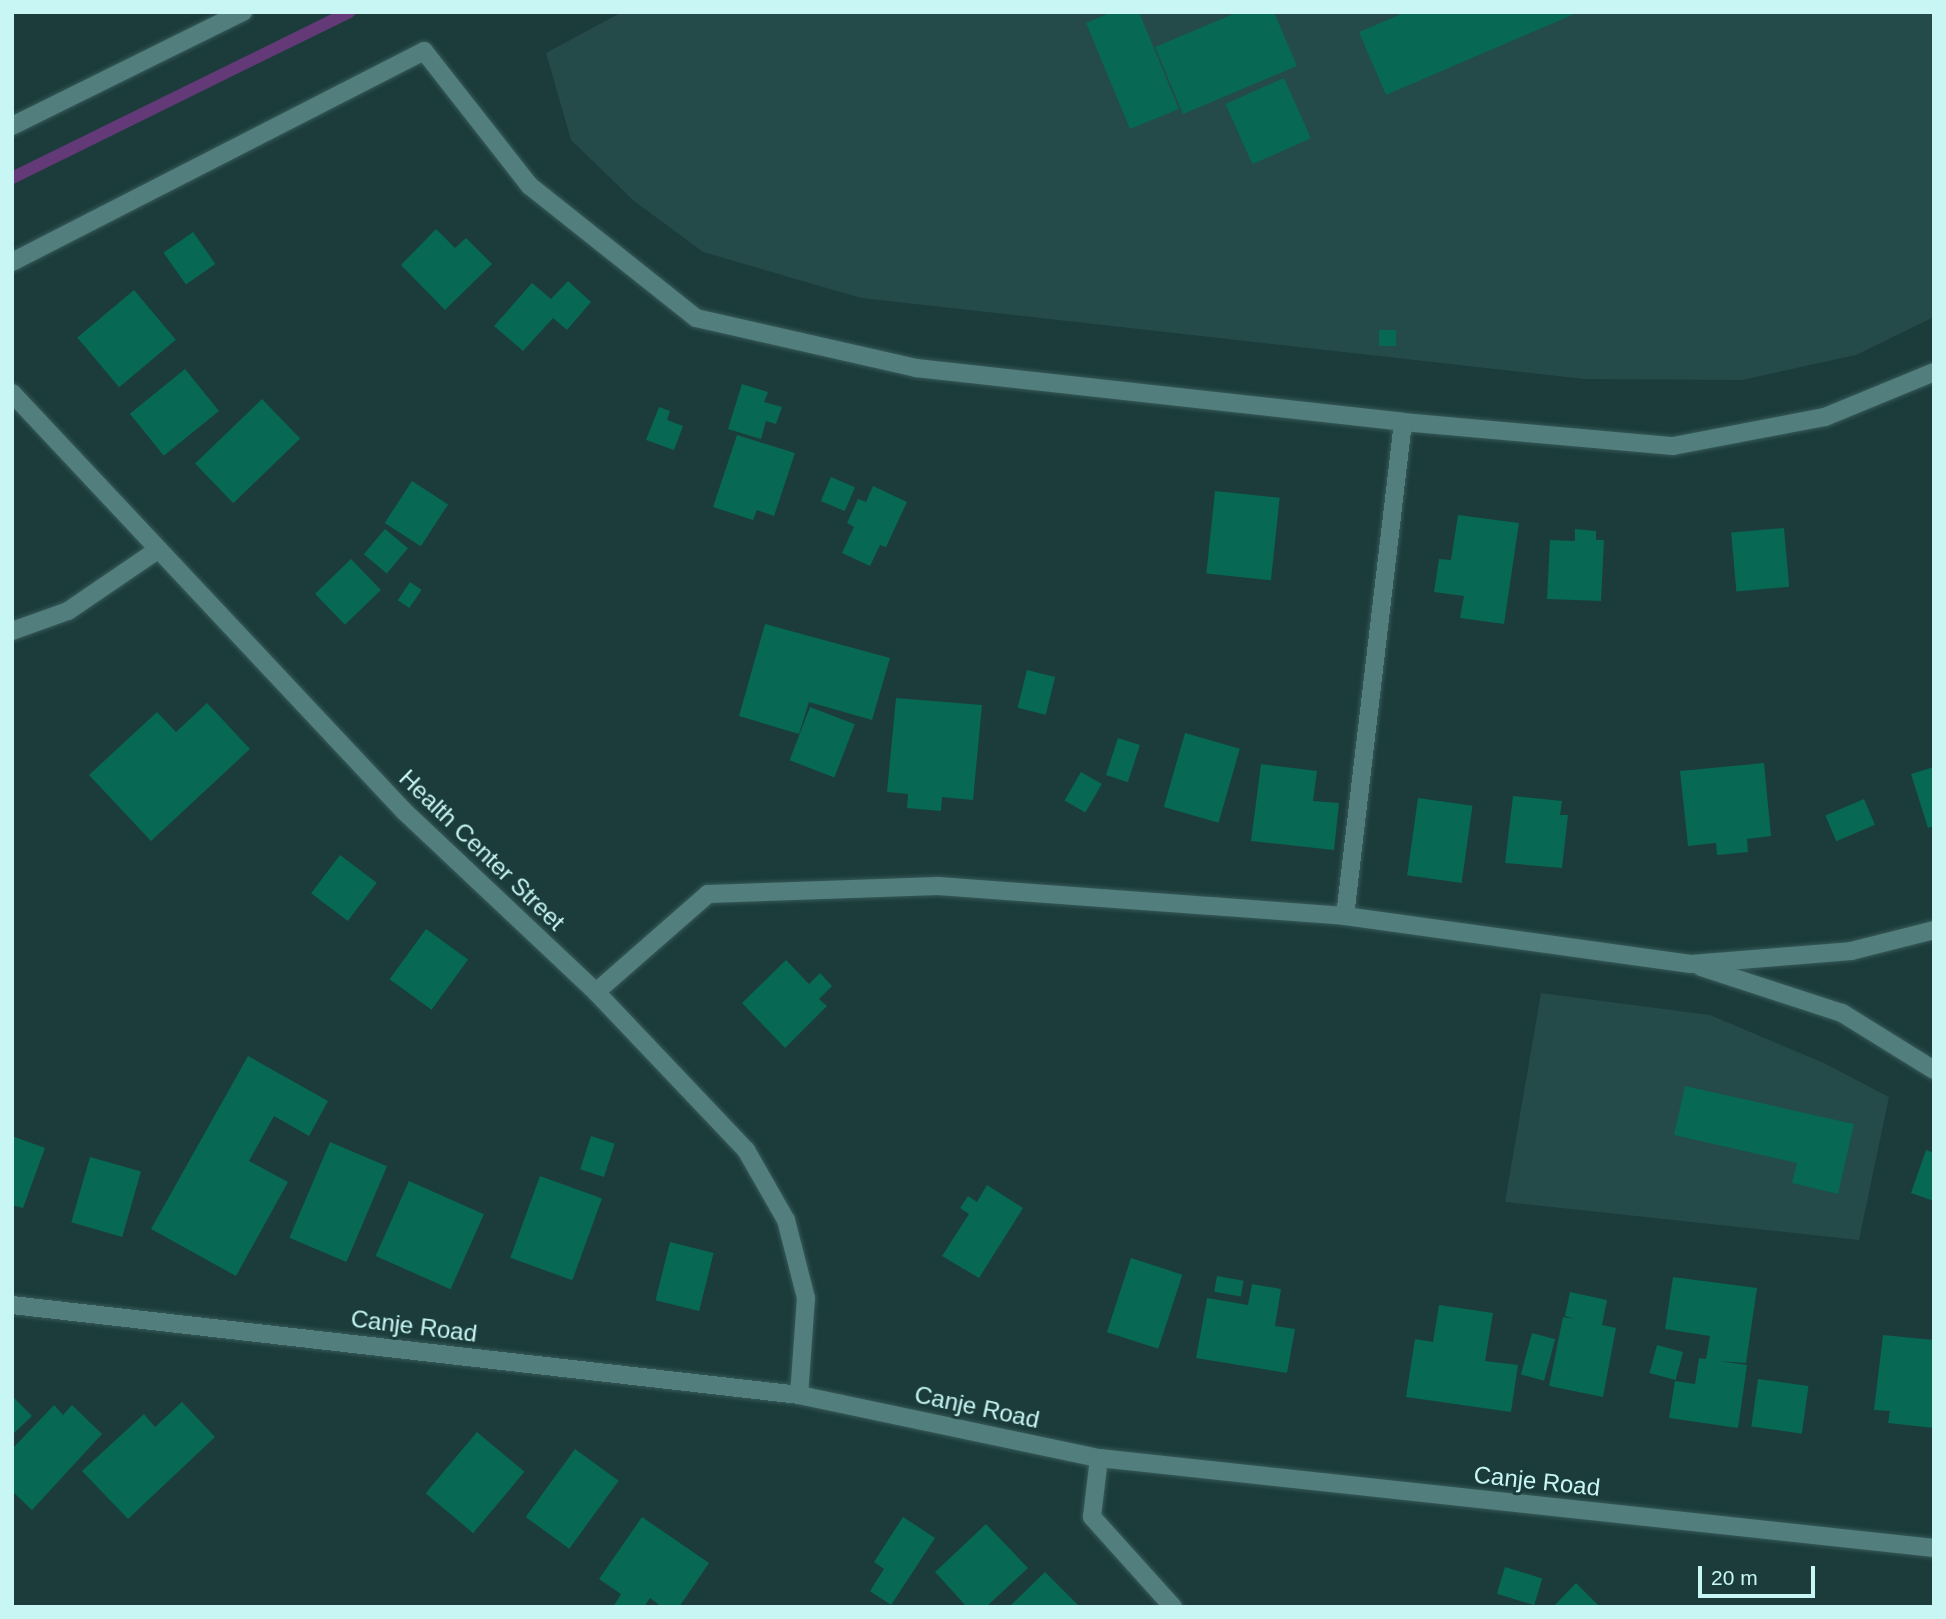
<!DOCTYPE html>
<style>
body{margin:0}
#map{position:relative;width:1946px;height:1619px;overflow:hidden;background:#1b3c3b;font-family:Arial,sans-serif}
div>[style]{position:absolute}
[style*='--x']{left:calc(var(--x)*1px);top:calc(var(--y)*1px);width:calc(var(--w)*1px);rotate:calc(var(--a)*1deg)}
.built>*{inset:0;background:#244a4a}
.stream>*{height:12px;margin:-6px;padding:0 6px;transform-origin:6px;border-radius:6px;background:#633a77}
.building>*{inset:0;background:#076854;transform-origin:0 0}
.roads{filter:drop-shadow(0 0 2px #375a59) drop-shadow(0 0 2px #375a59)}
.minor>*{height:18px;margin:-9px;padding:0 9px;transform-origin:9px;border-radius:9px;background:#527e7d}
span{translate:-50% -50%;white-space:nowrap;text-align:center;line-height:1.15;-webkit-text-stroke:6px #1b3c3b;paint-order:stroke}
.street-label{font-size:24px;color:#c7f6f5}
.frame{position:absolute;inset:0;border:14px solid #c7f6f5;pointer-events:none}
.scale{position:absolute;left:1698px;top:1566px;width:117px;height:32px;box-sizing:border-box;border:4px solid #c7f6f5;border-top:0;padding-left:9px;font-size:21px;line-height:24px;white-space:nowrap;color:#c7f6f5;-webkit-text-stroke:5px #1b3c3b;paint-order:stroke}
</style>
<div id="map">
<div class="built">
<div style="clip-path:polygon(622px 12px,1934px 12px,1934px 317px,1856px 355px,1742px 380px,1584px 379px,861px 298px,703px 252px,634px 201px,571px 140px,546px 53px)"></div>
<div style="clip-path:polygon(1541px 993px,1710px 1015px,1824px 1063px,1889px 1097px,1859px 1240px,1505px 1202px)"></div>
</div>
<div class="stream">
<div style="--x:12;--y:178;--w:376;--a:-26.2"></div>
</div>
<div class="building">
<div style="clip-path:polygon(1112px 12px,1139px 12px,1179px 109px,1130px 129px,1086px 23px)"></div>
<div style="clip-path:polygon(1238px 12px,1274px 12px,1297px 66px,1183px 114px,1155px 47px)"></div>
<div style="clip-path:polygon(1406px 12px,1579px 12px,1386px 95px,1359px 32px)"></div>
<div style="left:1284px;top:78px;width:66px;height:64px;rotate:66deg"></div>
<div style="clip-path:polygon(436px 229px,455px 248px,466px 238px,492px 264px,445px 310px,401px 265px)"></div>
<div style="left:193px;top:232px;width:39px;height:36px;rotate:55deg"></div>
<div style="clip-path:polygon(568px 281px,591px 302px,567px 330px,553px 318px,523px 351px,494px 326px,532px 283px,551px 299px)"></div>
<div style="left:134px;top:290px;width:65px;height:74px;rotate:50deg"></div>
<div style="left:1379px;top:330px;width:17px;height:16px"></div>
<div style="left:185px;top:369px;width:54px;height:71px;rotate:51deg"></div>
<div style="clip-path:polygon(742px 384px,768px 392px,764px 402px,782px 407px,776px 424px,766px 421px,761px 439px,728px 429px)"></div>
<div style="left:262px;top:399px;width:55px;height:93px;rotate:46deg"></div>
<div style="clip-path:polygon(659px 407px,670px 411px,667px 420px,683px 426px,674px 450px,646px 440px)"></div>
<div style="clip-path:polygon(737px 435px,795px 453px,774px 516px,757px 510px,753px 520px,713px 507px)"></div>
<div style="left:831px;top:477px;width:26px;height:26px;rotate:23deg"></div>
<div style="left:412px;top:481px;width:43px;height:50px;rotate:33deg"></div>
<div style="clip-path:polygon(873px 486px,907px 502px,886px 547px,880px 545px,870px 566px,842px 553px,854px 527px,847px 523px,858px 499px,866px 502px)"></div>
<div style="left:1215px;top:491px;width:65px;height:83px;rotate:6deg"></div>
<div style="clip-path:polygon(1458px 515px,1519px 523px,1504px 624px,1460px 618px,1464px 596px,1434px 592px,1439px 559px,1451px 560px)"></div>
<div style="left:1784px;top:528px;width:59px;height:53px;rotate:85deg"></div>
<div style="left:385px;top:529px;width:30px;height:33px;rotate:40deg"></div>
<div style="clip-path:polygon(1575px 529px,1596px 531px,1596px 540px,1604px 540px,1601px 601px,1547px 599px,1550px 540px,1575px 541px)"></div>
<div style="left:351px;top:559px;width:43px;height:50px;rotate:46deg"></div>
<div style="left:410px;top:582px;width:14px;height:22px;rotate:34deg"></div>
<div style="clip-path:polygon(765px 624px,890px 658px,872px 720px,809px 702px,799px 734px,739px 716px)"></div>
<div style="left:1027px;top:670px;width:29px;height:39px;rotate:14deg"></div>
<div style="clip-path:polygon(896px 698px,982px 705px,973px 800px,942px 797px,941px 811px,907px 808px,908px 794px,887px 792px)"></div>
<div style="clip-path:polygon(207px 703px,250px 749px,151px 841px,89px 775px,157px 712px,176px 732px)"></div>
<div style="left:810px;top:707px;width:48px;height:57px;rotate:21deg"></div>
<div style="left:1185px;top:733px;width:57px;height:77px;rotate:16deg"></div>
<div style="left:1118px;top:738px;width:23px;height:39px;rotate:18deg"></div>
<div style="clip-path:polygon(1764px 763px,1771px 836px,1747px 839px,1748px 852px,1717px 855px,1716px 843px,1688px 846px,1680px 771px)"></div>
<div style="clip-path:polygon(1261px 764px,1317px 771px,1313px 801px,1339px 803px,1334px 850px,1251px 841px)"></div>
<div style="clip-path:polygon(1934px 767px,1934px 826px,1928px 828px,1911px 774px)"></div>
<div style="left:1081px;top:772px;width:24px;height:33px;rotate:30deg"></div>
<div style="clip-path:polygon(1513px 796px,1562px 801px,1560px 815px,1568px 815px,1562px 868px,1505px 863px)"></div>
<div style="left:1418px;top:798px;width:55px;height:78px;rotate:8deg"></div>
<div style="left:1864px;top:799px;width:28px;height:42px;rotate:67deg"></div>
<div style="left:340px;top:855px;width:46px;height:48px;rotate:37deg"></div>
<div style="left:426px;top:929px;width:52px;height:62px;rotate:36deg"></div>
<div style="clip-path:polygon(786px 960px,809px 984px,820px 973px,832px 986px,819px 999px,827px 1006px,785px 1048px,742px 1003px)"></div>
<div style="clip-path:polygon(248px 1056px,328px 1101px,309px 1136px,274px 1116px,249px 1161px,288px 1182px,236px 1276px,151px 1229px)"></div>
<div style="clip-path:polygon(1685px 1086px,1854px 1124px,1838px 1194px,1792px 1183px,1797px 1163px,1674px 1135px)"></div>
<div style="clip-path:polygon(12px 1136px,45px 1148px,23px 1208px,12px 1205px)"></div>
<div style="left:591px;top:1136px;width:25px;height:35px;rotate:18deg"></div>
<div style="left:330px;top:1142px;width:62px;height:104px;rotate:23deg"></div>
<div style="clip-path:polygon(1926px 1150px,1934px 1153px,1934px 1201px,1911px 1193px)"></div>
<div style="left:90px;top:1157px;width:53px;height:68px;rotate:16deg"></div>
<div style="left:540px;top:1176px;width:66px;height:87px;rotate:20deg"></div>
<div style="left:409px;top:1181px;width:82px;height:82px;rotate:24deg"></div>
<div style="clip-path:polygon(987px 1185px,1023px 1208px,979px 1278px,942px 1256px,969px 1214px,960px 1208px,968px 1196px,977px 1202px)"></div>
<div style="left:670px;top:1242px;width:45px;height:60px;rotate:14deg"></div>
<div style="left:1131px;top:1258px;width:54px;height:78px;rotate:18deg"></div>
<div style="left:1217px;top:1276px;width:27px;height:16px;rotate:10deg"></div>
<div style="clip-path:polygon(1673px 1277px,1757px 1288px,1746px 1363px,1718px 1361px,1747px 1365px,1738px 1428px,1669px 1418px,1675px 1381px,1695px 1384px,1699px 1358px,1706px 1359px,1710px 1336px,1665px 1329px)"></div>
<div style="clip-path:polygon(1252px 1284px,1281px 1289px,1275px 1326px,1295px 1329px,1287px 1373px,1196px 1358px,1207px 1298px,1248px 1305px)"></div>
<div style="clip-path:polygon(1570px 1292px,1607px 1300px,1602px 1325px,1616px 1328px,1603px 1397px,1549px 1386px,1563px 1317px,1575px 1319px,1565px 1316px)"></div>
<div style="clip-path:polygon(1439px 1305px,1493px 1313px,1485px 1361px,1518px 1365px,1511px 1412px,1406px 1397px,1415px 1339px,1433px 1342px)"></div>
<div style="left:1532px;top:1333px;width:24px;height:43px;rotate:15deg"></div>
<div style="clip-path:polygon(1883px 1335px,1934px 1340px,1934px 1428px,1888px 1423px,1890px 1411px,1874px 1410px)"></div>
<div style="left:1657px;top:1345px;width:27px;height:29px;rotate:15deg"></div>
<div style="left:1758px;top:1379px;width:51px;height:48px;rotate:8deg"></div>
<div style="clip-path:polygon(12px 1396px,32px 1416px,12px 1435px)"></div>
<div style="clip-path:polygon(182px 1402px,215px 1437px,128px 1519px,82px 1471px,144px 1414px,155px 1427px)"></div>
<div style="clip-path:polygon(54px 1405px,63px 1415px,72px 1405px,102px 1434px,32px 1510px,12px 1491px,12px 1449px)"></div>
<div style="left:477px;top:1432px;width:62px;height:80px;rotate:40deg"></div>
<div style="left:575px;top:1449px;width:54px;height:84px;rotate:36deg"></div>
<div style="clip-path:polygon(642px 1517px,709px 1563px,679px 1607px,662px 1607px,650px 1598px,644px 1607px,613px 1607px,621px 1594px,599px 1579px)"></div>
<div style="clip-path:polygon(903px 1517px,935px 1538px,891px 1605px,870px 1591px,884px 1569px,874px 1562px)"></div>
<div style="clip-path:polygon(986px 1524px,1028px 1568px,986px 1607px,967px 1607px,935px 1572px)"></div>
<div style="left:1505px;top:1567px;width:39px;height:28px;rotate:17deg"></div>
<div style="clip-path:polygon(1045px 1572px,1080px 1607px,1009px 1607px)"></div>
<div style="clip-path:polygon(1576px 1583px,1600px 1607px,1553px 1607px)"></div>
</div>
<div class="roads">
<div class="minor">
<div style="--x:12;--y:126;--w:258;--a:-26.3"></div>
<div style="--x:12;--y:262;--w:463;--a:-27.1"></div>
<div style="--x:424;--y:51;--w:172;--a:51.9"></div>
<div style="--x:530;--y:186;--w:212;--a:38.5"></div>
<div style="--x:696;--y:318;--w:226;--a:12.8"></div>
<div style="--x:916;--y:368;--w:490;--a:6.3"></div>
<div style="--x:1403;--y:422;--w:271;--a:5.1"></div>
<div style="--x:1673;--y:446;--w:155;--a:-10.8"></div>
<div style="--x:1825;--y:417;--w:118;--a:-22.4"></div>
<div style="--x:12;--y:393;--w:573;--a:46.84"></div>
<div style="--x:404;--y:811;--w:264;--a:43.3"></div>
<div style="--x:596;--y:992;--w:218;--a:46.5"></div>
<div style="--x:746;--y:1150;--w:81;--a:60.3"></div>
<div style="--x:786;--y:1220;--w:81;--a:75.6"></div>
<div style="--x:806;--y:1298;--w:97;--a:94.1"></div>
<div style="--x:12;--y:631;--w:59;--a:-19.7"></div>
<div style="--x:68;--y:611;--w:107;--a:-34.3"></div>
<div style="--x:1345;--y:916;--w:497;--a:-83.3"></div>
<div style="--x:1701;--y:967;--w:148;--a:18.1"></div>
<div style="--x:1842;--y:1013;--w:108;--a:31.8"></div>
<div style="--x:596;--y:992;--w:149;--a:-41.2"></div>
<div style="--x:708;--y:894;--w:230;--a:-2"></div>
<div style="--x:938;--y:886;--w:408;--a:4.2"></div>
<div style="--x:1345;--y:916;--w:349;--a:7.9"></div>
<div style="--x:1691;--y:964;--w:161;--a:-4.6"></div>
<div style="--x:1851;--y:951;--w:86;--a:-14.2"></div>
<div style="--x:12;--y:1305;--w:792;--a:6.52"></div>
<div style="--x:799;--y:1395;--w:307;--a:11.9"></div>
<div style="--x:1099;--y:1458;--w:840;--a:6.15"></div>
<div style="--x:1099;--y:1458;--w:59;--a:96.8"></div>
<div style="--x:1092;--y:1517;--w:121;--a:48"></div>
</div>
</div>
<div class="street-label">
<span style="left:482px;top:850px;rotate:44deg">Health Center Street</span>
<span style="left:414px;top:1326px;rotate:7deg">Canje Road</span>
<span style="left:977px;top:1407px;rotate:12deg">Canje Road</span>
<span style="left:1537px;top:1481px;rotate:6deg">Canje Road</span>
</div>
<div class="frame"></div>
<div class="scale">20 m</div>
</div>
